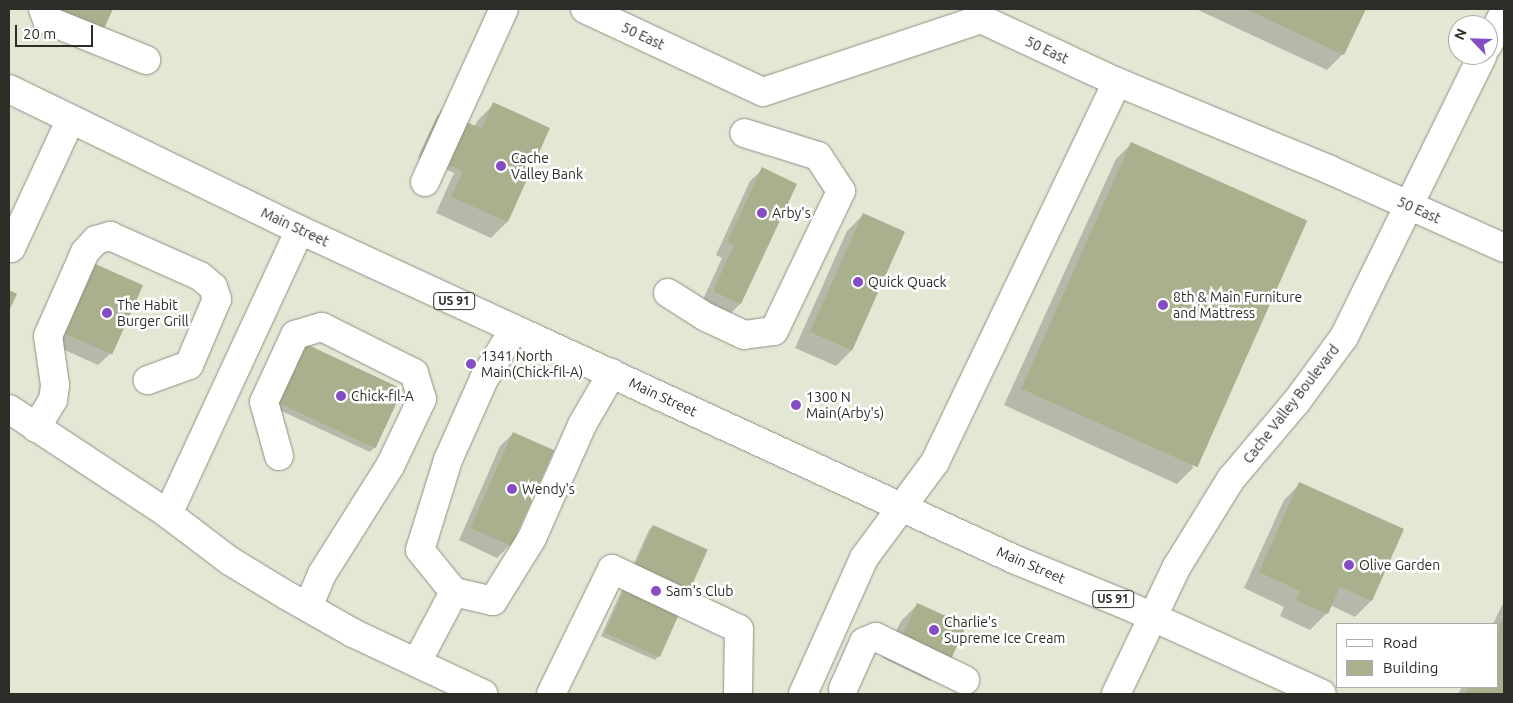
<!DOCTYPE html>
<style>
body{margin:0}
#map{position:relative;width:1513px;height:703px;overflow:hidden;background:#e3e8d5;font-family:Ubuntu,sans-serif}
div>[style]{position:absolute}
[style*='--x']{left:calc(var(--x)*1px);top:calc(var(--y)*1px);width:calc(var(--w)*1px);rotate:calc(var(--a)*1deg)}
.shadow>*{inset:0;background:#0003}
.building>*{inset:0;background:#a9b08e;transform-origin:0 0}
.roads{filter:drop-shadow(0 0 1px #8c9080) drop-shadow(0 0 1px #8c9080)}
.minor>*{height:28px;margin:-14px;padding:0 14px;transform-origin:14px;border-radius:14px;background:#fff}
.major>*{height:28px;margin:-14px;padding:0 14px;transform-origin:14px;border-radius:14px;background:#fff}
.dots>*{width:14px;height:14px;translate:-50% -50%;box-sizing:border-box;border:2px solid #fff;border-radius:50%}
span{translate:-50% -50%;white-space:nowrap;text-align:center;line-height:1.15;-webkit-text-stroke:5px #fff;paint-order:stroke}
.shield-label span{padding:1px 4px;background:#fff;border:1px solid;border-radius:4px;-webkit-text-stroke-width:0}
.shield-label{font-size:12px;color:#2c2d27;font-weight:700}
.street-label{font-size:14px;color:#2c2d27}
.poi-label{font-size:14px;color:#2c2d27}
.left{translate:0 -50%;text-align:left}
.frame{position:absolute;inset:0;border:10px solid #2c2d27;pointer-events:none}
.legend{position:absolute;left:1336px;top:623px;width:162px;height:65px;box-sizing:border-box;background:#fff;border:1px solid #ababa9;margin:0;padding:6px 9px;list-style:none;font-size:15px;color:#2c2d27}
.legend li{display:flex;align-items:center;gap:10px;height:25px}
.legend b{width:25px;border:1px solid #ababa9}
.north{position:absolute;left:1448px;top:15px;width:50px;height:50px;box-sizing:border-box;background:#fff;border:1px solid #ababa9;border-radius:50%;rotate:294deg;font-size:14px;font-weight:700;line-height:20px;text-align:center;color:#2c2d27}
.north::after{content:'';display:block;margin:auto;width:18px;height:22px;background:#854cc3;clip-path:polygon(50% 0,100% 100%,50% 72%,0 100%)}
.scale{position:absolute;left:15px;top:25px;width:78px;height:22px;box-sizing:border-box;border:2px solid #2c2d27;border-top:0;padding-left:6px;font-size:15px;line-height:18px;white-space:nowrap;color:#2c2d27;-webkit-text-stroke:4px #fff;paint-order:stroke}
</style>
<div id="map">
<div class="shadow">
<div style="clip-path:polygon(45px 9px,112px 9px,101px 32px)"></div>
<div style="clip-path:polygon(1196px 9px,1365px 9px,1343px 54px,1327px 70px)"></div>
<div style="clip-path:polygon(494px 104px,548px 128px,507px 222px,491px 238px,436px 213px,454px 173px,418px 157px,437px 116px,441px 112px,474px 127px,478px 120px)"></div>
<div style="clip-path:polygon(1132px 143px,1193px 468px,1177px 484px,1004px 405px,1116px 159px)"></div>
<div style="clip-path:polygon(763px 169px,740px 304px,728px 316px,701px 304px,722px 258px,716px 255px,750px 181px)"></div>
<div style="clip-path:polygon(863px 215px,904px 233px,852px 350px,836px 366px,795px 348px,847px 231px)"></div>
<div style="clip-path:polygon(79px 276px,141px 286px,111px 353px,98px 365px,49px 343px)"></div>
<div style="clip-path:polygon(306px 345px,374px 448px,370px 452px,275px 408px)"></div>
<div style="clip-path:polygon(513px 434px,510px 545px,497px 558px,459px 540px,500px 446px)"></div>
<div style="clip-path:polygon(1300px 484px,1403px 530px,1371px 601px,1355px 617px,1330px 605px,1326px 614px,1310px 630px,1280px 616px,1284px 607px,1244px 588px,1284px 500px)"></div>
<div style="clip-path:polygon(653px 526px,659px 656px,655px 660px,601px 636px,649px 530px)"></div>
<div style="clip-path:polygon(1504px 601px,1504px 694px,1458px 694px,1462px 687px,1497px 687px,1497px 624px,1493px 624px)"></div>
<div style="clip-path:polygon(917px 605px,946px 665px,930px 681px,883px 658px,901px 621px)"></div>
</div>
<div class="building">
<div style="clip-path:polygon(50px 9px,113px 9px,102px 33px)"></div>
<div style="clip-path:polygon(1246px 9px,1366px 9px,1344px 55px)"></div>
<div style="clip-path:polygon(493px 102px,550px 128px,508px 222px,451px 197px,463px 171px,421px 153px,441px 110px,482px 129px)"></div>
<div style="left:1131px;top:142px;width:193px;height:270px;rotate:24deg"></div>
<div style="clip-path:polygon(762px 167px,797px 184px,741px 304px,713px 291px,734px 245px,727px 242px)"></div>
<div style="left:863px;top:213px;width:46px;height:130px;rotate:24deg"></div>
<div style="left:91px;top:262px;width:57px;height:76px;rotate:24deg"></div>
<div style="clip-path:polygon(9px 290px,17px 294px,9px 311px)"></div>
<div style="left:306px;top:344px;width:107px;height:65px;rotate:25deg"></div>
<div style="left:513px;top:432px;width:45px;height:105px;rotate:24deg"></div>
<div style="clip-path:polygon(1299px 482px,1404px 529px,1372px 601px,1340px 587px,1328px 614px,1295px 600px,1300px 591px,1259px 572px)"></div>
<div style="left:653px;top:525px;width:60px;height:118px;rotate:24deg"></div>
<div style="left:917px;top:603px;width:54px;height:43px;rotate:24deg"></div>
<div style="clip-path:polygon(1504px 615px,1504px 694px,1467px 694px,1466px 693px,1469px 687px,1497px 687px,1497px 630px)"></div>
</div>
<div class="roads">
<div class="minor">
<div style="--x:43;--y:9;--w:12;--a:70"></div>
<div style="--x:47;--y:20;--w:107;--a:22"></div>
<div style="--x:585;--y:9;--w:196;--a:25"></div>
<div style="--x:763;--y:92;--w:230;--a:-18.5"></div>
<div style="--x:981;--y:19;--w:150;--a:24.9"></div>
<div style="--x:1117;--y:82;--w:230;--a:22.4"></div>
<div style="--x:1330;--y:170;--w:191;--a:24.1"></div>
<div style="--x:1488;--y:45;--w:37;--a:-64"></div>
<div style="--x:425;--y:182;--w:190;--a:-65.5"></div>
<div style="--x:9;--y:247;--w:2;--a:27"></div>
<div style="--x:11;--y:248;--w:142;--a:-65.1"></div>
<div style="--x:668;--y:293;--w:45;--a:32.3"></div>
<div style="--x:706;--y:317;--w:42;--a:25.3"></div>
<div style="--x:744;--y:335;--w:30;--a:-8"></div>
<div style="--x:774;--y:331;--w:155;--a:-64.4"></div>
<div style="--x:841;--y:191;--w:42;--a:-123.3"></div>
<div style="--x:818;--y:156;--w:77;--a:-162.7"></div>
<div style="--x:514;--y:329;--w:58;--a:121"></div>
<div style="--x:484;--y:379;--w:89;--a:114"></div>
<div style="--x:448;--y:460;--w:94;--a:107.3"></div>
<div style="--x:420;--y:550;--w:54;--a:51"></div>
<div style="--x:454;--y:592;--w:40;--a:13"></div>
<div style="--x:493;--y:601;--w:74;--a:-58.2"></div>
<div style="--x:532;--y:538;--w:124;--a:-66.1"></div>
<div style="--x:582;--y:425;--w:60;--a:-60"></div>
<div style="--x:9;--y:409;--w:191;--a:33.4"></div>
<div style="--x:168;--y:514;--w:78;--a:37.2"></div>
<div style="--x:230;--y:561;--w:66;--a:31.3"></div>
<div style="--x:286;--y:595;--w:77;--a:29.6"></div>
<div style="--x:353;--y:633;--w:144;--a:25.1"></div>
<div style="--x:36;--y:428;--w:33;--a:-59"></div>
<div style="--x:53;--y:400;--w:15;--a:-82"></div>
<div style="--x:55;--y:385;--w:49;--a:-98.1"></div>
<div style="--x:48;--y:336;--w:92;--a:-66.2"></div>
<div style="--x:85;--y:252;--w:16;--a:-47"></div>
<div style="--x:96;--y:240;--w:15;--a:-16"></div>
<div style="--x:110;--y:236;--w:98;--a:24"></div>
<div style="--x:200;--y:276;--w:17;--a:40"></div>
<div style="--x:213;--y:287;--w:13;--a:72"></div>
<div style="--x:217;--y:299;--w:72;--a:113"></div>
<div style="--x:189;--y:365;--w:44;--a:159.9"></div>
<div style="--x:279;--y:456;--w:56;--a:-105.5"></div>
<div style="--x:264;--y:402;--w:74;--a:-65.2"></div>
<div style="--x:295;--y:335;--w:28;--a:-17"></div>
<div style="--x:322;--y:327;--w:103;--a:26.6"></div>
<div style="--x:414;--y:373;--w:27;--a:73"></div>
<div style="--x:422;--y:399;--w:74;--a:115.5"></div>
<div style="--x:390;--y:466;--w:128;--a:122.2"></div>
<div style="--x:322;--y:574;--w:36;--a:113"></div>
<div style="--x:168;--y:514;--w:313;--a:-65.1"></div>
<div style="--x:417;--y:662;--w:79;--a:-62.1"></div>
<div style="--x:843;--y:689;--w:51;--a:-65.9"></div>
<div style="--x:864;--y:642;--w:13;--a:-23"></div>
<div style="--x:876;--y:637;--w:99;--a:25.8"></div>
<div style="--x:551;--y:694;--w:139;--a:-64"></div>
<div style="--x:612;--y:569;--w:140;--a:25.3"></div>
<div style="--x:739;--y:629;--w:65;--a:90.9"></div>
<div style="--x:803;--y:694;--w:149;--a:-65.8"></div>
<div style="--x:864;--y:558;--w:119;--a:-53.5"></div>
<div style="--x:935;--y:462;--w:421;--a:-64.4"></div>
<div style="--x:1116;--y:694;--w:140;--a:-64.5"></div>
<div style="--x:1176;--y:568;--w:105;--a:-58.3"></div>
<div style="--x:1231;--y:479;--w:102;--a:-49.8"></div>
<div style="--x:1297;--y:401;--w:79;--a:-53.7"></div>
<div style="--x:1344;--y:337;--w:314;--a:-63.8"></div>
</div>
<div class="major">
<div style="--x:9;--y:89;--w:323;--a:25.9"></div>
<div style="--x:300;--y:230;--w:236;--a:24.8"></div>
<div style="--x:514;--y:329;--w:553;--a:24.71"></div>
<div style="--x:1016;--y:560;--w:117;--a:22.2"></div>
<div style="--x:1124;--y:604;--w:217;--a:24.4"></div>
</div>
</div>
<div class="dots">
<div style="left:501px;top:166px;background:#854cc3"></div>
<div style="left:762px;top:213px;background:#854cc3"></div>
<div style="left:858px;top:282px;background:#854cc3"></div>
<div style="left:1163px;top:305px;background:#854cc3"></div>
<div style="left:107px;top:313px;background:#854cc3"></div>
<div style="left:471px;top:364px;background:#854cc3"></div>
<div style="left:341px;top:396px;background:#854cc3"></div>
<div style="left:796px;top:405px;background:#854cc3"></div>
<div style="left:512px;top:489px;background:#854cc3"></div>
<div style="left:1349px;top:565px;background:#854cc3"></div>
<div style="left:656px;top:591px;background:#854cc3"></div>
<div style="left:934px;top:630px;background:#854cc3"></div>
</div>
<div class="shield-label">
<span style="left:454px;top:301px">US 91</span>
<span style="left:1113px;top:599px">US 91</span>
</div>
<div class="street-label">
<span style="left:643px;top:36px;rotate:25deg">50 East</span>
<span style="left:1047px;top:50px;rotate:25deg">50 East</span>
<span style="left:1419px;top:210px;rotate:24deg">50 East</span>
<span style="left:295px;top:227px;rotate:25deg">Main Street</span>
<span style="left:663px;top:397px;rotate:25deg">Main Street</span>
<span style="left:1291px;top:404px;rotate:-52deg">Cache Valley Boulevard</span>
<span style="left:1031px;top:565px;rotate:23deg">Main Street</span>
</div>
<div class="poi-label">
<span class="left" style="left:511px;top:166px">Cache<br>Valley Bank</span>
<span class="left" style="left:772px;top:213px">Arby's</span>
<span class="left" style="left:868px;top:282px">Quick Quack</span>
<span class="left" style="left:1173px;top:305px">8th &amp; Main Furniture<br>and Mattress</span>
<span class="left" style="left:117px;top:313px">The Habit<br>Burger Grill</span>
<span class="left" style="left:481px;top:364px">1341 North<br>Main(Chick-fil-A)</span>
<span class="left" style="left:351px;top:396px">Chick-fil-A</span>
<span class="left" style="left:806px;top:405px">1300 N<br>Main(Arby's)</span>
<span class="left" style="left:522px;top:489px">Wendy's</span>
<span class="left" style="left:1359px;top:565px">Olive Garden</span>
<span class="left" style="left:666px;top:591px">Sam's Club</span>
<span class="left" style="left:944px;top:630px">Charlie's<br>Supreme Ice Cream</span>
</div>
<div class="frame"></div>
<ul class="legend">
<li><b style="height:6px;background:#fff"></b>Road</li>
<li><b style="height:14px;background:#a9b08e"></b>Building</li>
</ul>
<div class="north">N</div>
<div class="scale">20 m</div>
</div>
